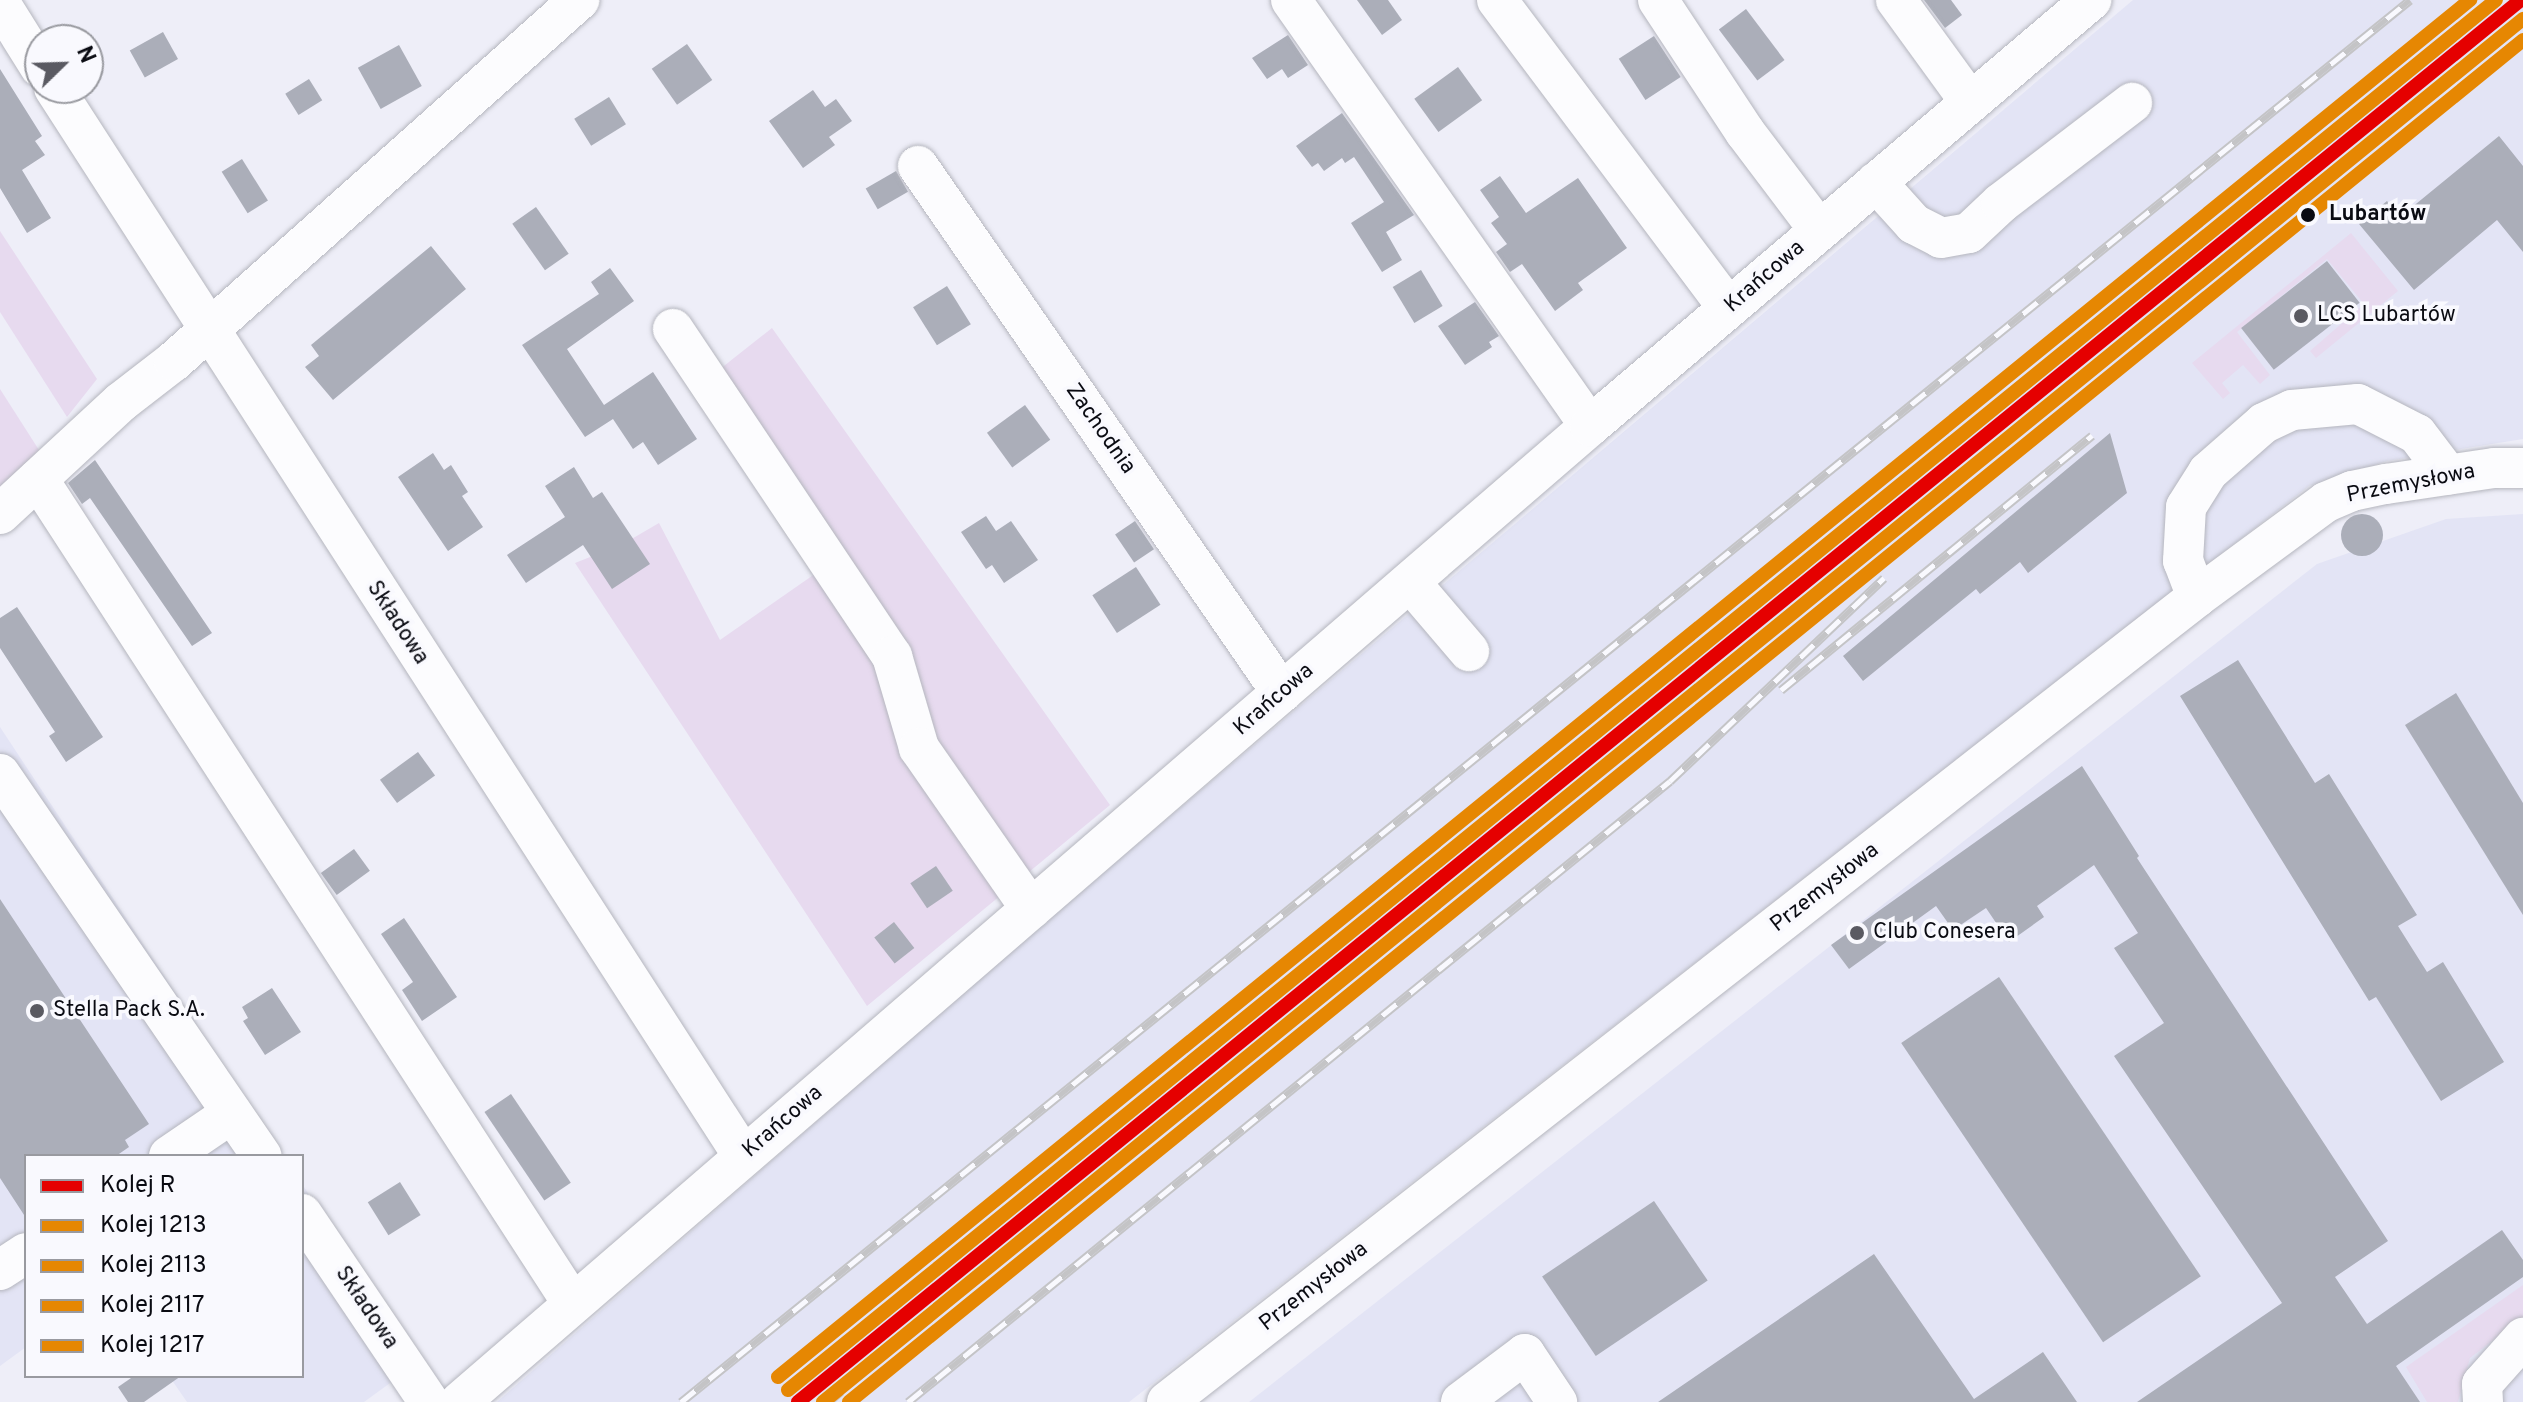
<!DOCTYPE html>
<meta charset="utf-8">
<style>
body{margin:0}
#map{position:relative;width:2523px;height:1402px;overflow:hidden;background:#eeeef8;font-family:Overpass,sans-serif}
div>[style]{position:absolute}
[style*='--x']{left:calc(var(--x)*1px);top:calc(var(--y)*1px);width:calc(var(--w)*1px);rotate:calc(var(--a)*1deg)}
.built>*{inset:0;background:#e3e4f5}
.green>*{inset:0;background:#e7daef}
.building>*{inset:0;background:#abaeb9;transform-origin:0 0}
.round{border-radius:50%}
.roads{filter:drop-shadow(0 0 2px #b5b6be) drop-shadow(0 0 2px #b5b6be)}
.minor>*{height:40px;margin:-20px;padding:0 20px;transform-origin:20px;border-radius:20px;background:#fcfcfe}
.rail>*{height:9px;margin-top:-4.5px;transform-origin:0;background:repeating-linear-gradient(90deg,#f9f9fe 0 18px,#c4c4c6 0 36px);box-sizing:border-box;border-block:2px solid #c4c4c6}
.rail-1>*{height:14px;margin:-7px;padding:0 7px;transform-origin:7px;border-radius:7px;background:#e50000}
.rail-2>*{height:14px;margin:-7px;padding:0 7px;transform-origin:7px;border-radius:7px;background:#e68702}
.rail-3>*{height:14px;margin:-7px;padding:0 7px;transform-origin:7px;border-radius:7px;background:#e68702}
.rail-4>*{height:14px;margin:-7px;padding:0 7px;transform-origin:7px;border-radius:7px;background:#e68702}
.rail-5>*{height:14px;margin:-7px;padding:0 7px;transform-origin:7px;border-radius:7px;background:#e68702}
.dots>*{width:22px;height:22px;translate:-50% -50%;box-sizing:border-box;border:4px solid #f9f9fe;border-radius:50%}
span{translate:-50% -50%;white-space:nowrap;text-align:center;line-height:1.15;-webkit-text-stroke:7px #f9f9fe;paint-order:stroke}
.stop-label{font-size:22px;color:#0a0b12;font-weight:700}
.left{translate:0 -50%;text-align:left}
.street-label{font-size:22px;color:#0a0b12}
.poi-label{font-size:22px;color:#0a0b12}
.legend{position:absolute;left:24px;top:1154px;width:280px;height:224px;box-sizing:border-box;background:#f9f9fe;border:2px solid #999aa0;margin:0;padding:10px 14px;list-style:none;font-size:24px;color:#0a0b12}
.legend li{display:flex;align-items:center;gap:16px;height:40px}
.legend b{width:40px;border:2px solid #999aa0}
.north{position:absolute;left:24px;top:24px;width:80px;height:80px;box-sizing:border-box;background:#f9f9fe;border:2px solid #999aa0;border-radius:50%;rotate:67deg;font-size:22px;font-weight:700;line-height:32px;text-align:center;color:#0a0b12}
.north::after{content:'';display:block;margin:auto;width:28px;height:36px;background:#5a5a62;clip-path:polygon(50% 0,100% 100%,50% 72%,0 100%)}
</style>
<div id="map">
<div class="built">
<div style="clip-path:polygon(2133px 0,2523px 0,2523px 439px,2387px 461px,2309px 486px,1129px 1402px,497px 1402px,990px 969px)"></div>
<div style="clip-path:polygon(2523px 514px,2523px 1402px,1249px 1402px,2317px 564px,2446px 519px)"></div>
<div style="clip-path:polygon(0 727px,283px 1156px,26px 1156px,26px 1347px,0 1366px)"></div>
<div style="clip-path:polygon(302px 1184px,419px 1362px,364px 1402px,187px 1402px,169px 1376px,302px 1376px)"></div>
</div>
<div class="green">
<div style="clip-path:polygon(0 231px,97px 379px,67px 417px,0 312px)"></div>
<div style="clip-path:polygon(2351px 233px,2398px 291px,2316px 358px,2310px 351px,2364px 304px,2327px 259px,2237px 332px,2270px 375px,2260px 384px,2243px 365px,2222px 383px,2230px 393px,2223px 399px,2192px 363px)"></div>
<div style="clip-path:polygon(772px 328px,1110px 805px,867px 1006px,575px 563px,623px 544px,659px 523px,720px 640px,842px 555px,715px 373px)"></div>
<div style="clip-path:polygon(0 389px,39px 450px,0 491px)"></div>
<div style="clip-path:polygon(2523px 1285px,2523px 1317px,2470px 1358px,2458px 1402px,2427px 1402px,2406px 1367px)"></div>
</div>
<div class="building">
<div style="clip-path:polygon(1357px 0,1388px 0,1402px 20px,1382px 35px)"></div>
<div style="clip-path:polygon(1924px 0,1951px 0,1962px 15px,1945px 28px)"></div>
<div style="left:1746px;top:9px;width:64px;height:34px;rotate:53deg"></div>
<div style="left:163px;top:32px;width:31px;height:38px;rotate:61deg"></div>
<div style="clip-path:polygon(1288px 35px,1308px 65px,1288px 78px,1282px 69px,1267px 79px,1252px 58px)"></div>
<div style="left:1654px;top:36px;width:49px;height:42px;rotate:57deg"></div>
<div style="left:687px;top:44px;width:44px;height:43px;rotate:55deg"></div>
<div style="left:399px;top:45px;width:47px;height:47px;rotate:61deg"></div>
<div style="left:1458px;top:67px;width:41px;height:54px;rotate:54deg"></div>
<div style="clip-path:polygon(0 69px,42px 136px,35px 141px,45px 155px,22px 170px,51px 218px,27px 233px,0 188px)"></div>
<div style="left:309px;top:79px;width:25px;height:28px;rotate:58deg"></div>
<div style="clip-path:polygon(813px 90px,825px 107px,836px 99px,852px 121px,829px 137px,835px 145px,803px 168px,769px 121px)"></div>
<div style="left:609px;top:97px;width:32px;height:41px;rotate:58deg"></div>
<div style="clip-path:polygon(1342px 113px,1414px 215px,1386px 232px,1402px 260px,1382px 272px,1351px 223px,1384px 202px,1354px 157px,1345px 163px,1342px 158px,1324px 171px,1318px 163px,1312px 167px,1296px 146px)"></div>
<div style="clip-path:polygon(2499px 136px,2523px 166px,2523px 252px,2497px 220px,2414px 290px,2359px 224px,2387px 201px,2400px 217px)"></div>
<div style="left:242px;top:159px;width:49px;height:24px;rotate:58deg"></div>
<div style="left:896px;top:171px;width:24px;height:35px;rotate:60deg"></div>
<div style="clip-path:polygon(1500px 176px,1526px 213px,1578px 178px,1627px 248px,1578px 283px,1583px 290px,1555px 311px,1522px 264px,1510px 272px,1496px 252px,1507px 244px,1491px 223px,1499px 217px,1480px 190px)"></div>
<div style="left:536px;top:207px;width:57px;height:29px;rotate:55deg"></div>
<div style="clip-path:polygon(431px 246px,466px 289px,333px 400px,305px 367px,319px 356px,311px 345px)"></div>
<div style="left:2327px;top:261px;width:53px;height:109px;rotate:52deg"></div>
<div style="clip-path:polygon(610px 268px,634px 301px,567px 349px,604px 405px,653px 372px,697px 439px,658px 465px,643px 442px,633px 449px,613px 419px,585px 437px,522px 345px,599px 294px,591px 282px)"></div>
<div style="left:1421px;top:270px;width:42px;height:33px;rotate:59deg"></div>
<div style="left:947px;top:286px;width:45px;height:40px;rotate:58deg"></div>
<div style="clip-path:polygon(1475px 302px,1499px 336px,1489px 342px,1492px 347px,1465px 365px,1438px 326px)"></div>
<div style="left:1025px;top:405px;width:43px;height:47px;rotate:54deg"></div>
<div style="clip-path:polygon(2110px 433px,2127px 493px,2028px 573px,2020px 562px,1980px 594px,1976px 589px,1863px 681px,1843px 656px)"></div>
<div style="clip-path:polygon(433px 453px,444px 470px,451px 465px,468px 492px,462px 496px,483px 527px,448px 551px,398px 477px)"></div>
<div style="clip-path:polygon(95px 460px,212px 633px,192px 646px,90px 498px,82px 504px,68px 483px)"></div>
<div style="clip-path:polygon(574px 467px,593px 498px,602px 492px,650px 564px,612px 589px,583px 545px,526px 583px,507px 555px,565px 517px,545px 486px)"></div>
<div class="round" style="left:2341px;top:514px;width:42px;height:42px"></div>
<div style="clip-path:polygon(986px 516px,996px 531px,1011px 521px,1038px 560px,1004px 583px,992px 565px,986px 569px,961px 532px)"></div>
<div style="left:1135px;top:521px;width:34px;height:24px;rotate:56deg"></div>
<div style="left:1136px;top:567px;width:45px;height:52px;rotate:57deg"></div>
<div style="clip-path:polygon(17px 607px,103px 737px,66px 762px,49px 736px,55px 732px,0 648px,0 618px)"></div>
<div style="clip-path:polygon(2238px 660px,2315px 783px,2329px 774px,2417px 915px,2398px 926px,2427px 972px,2443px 962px,2504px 1062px,2441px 1101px,2376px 997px,2369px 1001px,2180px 696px)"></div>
<div style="clip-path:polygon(2456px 693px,2523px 803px,2523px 915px,2405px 725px)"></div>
<div style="left:418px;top:752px;width:29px;height:47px;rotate:54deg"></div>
<div style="clip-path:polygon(2082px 766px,2139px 856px,2137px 858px,2388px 1241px,2335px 1277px,2367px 1324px,2502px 1230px,2523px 1260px,2523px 1277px,2396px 1366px,2420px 1402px,2137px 1402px,2282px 1303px,2114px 1056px,2164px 1023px,2114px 948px,2138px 933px,2094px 865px,2037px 906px,2044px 917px,2009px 942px,1986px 908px,1953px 930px,1936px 906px,1849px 969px,1831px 945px)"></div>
<div style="left:354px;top:849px;width:27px;height:41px;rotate:54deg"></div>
<div style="left:936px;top:866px;width:30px;height:31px;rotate:56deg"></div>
<div style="clip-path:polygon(0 899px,149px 1124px,125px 1140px,129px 1147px,116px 1156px,26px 1156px,26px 1218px,0 1178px)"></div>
<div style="clip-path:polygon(404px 918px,457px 997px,422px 1021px,402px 990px,413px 982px,381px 934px)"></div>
<div style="left:894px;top:922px;width:33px;height:25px;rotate:52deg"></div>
<div style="left:1999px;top:977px;width:361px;height:118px;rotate:56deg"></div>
<div style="clip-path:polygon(272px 988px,301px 1032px,265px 1055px,243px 1021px,248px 1018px,242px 1007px)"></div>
<div style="left:511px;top:1094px;width:107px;height:32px;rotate:56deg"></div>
<div style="left:400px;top:1182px;width:39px;height:38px;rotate:58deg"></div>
<div style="left:1654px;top:1201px;width:96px;height:135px;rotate:56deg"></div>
<div style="clip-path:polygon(1874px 1254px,1974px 1399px,2043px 1352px,2077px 1402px,1658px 1402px)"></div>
<div style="clip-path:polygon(134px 1376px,181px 1376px,144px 1402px,128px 1402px,118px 1387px)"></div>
</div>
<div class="roads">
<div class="minor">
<div style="--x:1291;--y:0;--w:520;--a:54.94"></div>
<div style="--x:1497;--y:0;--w:385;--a:53.1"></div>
<div style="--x:1658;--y:0;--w:158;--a:56.6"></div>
<div style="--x:1745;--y:132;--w:123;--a:52.9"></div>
<div style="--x:1896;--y:0;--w:126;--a:54"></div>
<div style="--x:0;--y:3;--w:75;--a:58"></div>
<div style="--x:54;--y:88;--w:1271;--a:57.17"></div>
<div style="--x:918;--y:166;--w:640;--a:55.37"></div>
<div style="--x:1876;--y:182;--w:57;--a:47.9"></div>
<div style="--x:1914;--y:224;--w:30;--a:27"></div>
<div style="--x:1941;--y:238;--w:28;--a:-10"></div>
<div style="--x:1969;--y:233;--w:44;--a:-43.2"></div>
<div style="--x:2001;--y:203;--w:165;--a:-37.4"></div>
<div style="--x:673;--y:329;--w:394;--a:56.2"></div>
<div style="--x:892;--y:656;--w:96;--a:73.6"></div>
<div style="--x:919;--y:748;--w:196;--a:55.2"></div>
<div style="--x:38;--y:479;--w:983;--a:57.04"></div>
<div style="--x:0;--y:514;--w:165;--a:-42.8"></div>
<div style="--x:121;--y:402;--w:67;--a:-37.7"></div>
<div style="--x:174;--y:361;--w:543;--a:-41.71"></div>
<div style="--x:1410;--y:582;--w:91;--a:49.5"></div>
<div style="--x:2197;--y:597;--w:39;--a:-111"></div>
<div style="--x:2183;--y:561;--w:54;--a:-86.8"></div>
<div style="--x:2186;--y:507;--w:41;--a:-57.8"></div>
<div style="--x:2208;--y:472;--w:74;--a:-41.2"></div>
<div style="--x:2264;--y:423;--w:31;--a:-25"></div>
<div style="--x:2292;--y:410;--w:66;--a:-5.2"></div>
<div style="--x:2358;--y:404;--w:66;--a:27"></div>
<div style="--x:2417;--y:434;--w:51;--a:52.9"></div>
<div style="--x:0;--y:774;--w:463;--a:55.6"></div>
<div style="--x:169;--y:1156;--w:76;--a:-34.3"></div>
<div style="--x:302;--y:1214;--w:227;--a:56"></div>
<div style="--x:0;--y:1270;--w:31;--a:-33"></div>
<div style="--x:460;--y:1402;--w:1493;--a:-40.82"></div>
<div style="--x:1590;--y:426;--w:658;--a:-40.37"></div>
<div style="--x:1167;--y:1402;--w:1307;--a:-38.01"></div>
<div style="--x:2197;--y:597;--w:160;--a:-36.4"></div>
<div style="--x:2326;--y:502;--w:28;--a:-23"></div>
<div style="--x:2352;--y:491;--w:35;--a:-12"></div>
<div style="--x:2386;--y:484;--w:109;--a:-8.4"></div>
<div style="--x:2494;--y:468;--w:29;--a:0"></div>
<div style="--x:1461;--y:1402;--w:80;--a:-36.9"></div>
<div style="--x:1525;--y:1354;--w:58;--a:56.3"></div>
<div style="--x:2483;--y:1402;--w:18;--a:-93"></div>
<div style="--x:2482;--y:1384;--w:62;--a:-48.3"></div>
</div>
</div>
<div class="rail">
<div style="--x:1781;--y:690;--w:402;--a:-39.3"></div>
<div style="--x:681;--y:1402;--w:2226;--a:-39.04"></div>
<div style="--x:828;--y:1402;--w:17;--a:-40"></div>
<div style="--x:908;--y:1402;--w:983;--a:-39.18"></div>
<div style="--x:1670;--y:781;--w:295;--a:-43.5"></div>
</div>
<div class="rail-1">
<div style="--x:798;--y:1402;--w:2221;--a:-39.14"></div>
</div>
<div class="rail-2">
<div style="--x:823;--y:1402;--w:2192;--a:-39.13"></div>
</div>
<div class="rail-3">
<div style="--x:788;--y:1390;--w:2202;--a:-39.14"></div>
</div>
<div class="rail-4">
<div style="--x:849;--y:1402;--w:2158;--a:-39.13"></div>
</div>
<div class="rail-5">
<div style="--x:778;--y:1377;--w:2182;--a:-39.14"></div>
</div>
<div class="dots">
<div style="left:2308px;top:215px;background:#0a0b12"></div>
<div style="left:2301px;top:316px;background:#5a5a62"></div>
<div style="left:1857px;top:933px;background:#5a5a62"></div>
<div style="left:37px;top:1011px;background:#5a5a62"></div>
</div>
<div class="stop-label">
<span class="left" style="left:2329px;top:215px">Lubartów</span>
</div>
<div class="street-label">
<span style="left:1765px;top:277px;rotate:-41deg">Krańcowa</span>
<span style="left:1100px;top:429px;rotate:55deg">Zachodnia</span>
<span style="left:2411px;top:484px;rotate:-11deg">Przemysłowa</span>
<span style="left:397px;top:623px;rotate:57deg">Składowa</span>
<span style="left:1274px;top:700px;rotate:-41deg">Krańcowa</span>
<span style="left:1825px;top:888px;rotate:-38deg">Przemysłowa</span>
<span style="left:783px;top:1122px;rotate:-41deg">Krańcowa</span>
<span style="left:1314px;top:1287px;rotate:-38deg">Przemysłowa</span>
<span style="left:366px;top:1308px;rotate:56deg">Składowa</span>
</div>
<div class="poi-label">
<span class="left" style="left:2317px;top:316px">LCS Lubartów</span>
<span class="left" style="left:1873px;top:933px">Club Conesera</span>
<span class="left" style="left:53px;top:1011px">Stella Pack S.A.</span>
</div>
<ul class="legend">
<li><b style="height:10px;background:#e50000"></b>Kolej R</li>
<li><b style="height:10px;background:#e68702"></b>Kolej 1213</li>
<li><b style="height:10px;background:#e68702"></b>Kolej 2113</li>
<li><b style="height:10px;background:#e68702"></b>Kolej 2117</li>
<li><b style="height:10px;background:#e68702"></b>Kolej 1217</li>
</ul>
<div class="north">N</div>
</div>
